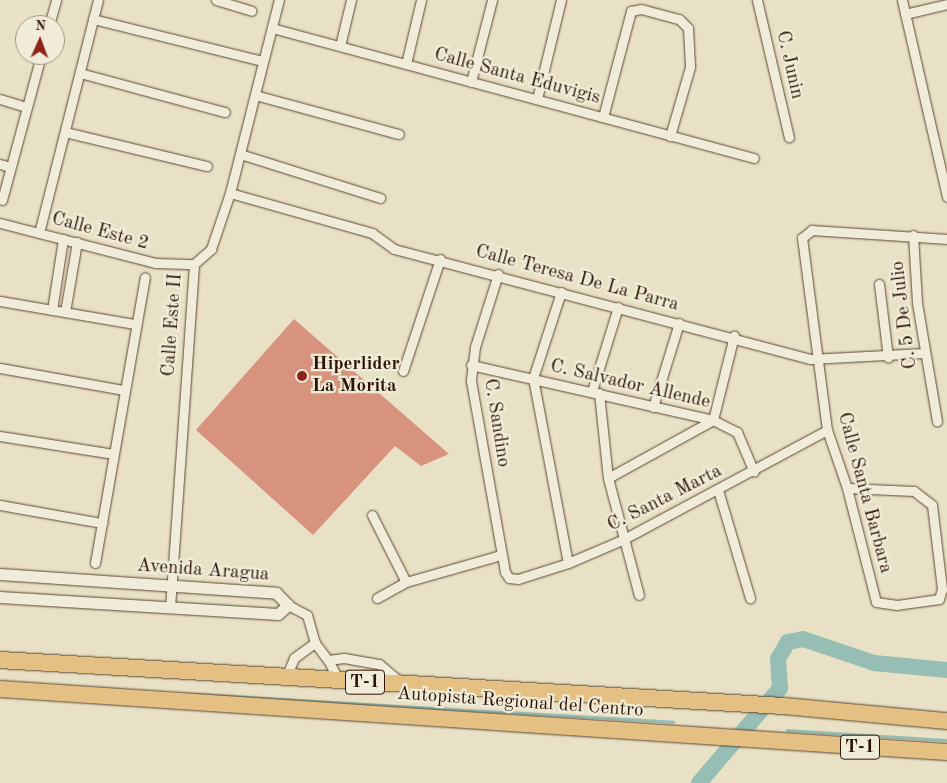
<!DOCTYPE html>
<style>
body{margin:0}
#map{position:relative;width:947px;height:783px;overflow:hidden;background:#e9e1c5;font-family:"Old Standard TT",serif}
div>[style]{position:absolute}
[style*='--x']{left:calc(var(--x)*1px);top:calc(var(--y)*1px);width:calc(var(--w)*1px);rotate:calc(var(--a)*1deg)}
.stream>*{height:2.5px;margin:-1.25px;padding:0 1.25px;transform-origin:1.25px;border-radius:1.25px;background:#97beb4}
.river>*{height:16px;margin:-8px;padding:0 8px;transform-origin:8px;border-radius:8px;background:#97beb4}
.building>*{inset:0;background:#d7937e}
.roads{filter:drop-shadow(0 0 1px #5b4631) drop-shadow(0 0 1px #5b4631)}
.minor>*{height:9px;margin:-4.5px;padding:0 4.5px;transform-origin:4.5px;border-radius:4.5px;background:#f1ecd9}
.tertiary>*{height:11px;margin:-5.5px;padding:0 5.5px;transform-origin:5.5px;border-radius:5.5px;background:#f1ecd9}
.motorway>*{height:16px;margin:-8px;padding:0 8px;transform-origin:8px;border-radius:8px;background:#e4c082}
.dots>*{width:14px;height:14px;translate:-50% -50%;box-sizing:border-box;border:2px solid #f1ecd9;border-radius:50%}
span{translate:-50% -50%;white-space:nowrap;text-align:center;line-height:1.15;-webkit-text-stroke:4.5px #f1ecd9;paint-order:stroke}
.shield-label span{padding:1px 4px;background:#f1ecd9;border:1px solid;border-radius:4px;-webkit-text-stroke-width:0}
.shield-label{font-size:18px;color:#2c1200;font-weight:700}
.street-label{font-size:19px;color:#2c1200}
.poi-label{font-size:19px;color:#2c1200;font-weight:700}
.left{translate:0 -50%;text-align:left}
.north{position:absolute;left:15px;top:15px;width:50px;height:50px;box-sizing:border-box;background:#f1ecd9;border:1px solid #a29582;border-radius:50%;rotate:2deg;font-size:14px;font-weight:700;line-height:20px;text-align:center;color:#2c1200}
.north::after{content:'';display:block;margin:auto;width:18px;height:22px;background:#8f2418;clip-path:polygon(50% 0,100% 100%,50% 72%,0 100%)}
</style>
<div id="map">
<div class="stream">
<div style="--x:194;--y:694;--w:480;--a:3.3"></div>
<div style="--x:787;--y:730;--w:160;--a:3.6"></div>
</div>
<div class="river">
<div style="--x:699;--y:783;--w:125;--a:-49.5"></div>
<div style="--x:780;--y:688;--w:29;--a:-94"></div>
<div style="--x:778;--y:659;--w:20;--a:-60"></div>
<div style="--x:788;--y:642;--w:15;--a:-11"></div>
<div style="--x:803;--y:639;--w:75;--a:18.7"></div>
<div style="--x:874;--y:663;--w:73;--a:5.5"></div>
</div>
<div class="building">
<div style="clip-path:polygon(294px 319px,449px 454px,421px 466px,395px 446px,313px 535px,196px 430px)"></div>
</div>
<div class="roads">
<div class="minor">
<div style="--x:216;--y:0;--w:37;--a:17"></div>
<div style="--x:757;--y:0;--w:141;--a:76.9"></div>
<div style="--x:902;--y:0;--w:202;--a:77.1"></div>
<div style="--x:905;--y:14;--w:43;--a:-13.4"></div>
<div style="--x:93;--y:19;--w:175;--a:13.9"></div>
<div style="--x:49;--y:25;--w:26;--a:-74"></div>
<div style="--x:272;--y:28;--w:499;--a:15.1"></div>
<div style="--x:340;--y:46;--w:47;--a:-76.6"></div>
<div style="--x:406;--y:64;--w:66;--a:-76.8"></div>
<div style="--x:80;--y:73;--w:150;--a:15.1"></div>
<div style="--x:471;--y:82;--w:85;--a:-75.6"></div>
<div style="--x:255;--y:95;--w:149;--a:15.2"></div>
<div style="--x:0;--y:99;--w:28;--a:17"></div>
<div style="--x:537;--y:99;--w:102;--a:-76.4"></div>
<div style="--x:603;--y:117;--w:110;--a:-75.2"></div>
<div style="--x:631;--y:11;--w:10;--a:-11"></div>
<div style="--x:641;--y:9;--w:39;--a:15"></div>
<div style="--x:679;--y:19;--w:13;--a:45"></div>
<div style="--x:688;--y:28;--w:39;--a:87"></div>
<div style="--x:690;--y:67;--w:72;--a:106.2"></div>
<div style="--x:65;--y:132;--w:146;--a:13.5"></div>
<div style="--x:240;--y:154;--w:147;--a:17.4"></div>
<div style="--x:0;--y:164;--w:10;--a:17"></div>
<div style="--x:230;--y:193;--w:148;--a:15.7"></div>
<div style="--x:372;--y:233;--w:27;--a:36"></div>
<div style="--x:394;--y:249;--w:430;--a:14.8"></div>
<div style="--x:810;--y:359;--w:114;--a:-3"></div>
<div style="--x:2;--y:200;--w:150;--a:-74.9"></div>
<div style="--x:0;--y:223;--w:161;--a:14.4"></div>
<div style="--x:156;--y:263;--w:38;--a:2"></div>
<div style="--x:39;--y:233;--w:240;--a:-75.8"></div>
<div style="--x:913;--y:235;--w:68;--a:86.6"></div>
<div style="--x:917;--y:303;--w:120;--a:80.4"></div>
<div style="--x:498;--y:274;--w:77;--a:107.5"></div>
<div style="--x:475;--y:347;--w:34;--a:97"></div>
<div style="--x:471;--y:381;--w:194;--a:79.9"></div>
<div style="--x:505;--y:572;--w:7;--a:56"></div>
<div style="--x:509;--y:578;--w:9;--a:6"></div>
<div style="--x:518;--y:579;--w:52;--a:-17.7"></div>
<div style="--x:568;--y:563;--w:59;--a:-23.1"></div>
<div style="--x:622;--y:540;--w:233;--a:-28.2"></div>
<div style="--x:879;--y:284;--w:74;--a:83"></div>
<div style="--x:561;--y:292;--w:90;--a:108"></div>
<div style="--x:533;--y:378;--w:188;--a:79.3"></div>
<div style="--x:0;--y:301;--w:137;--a:9.7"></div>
<div style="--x:52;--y:310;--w:72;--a:-81.2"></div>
<div style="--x:65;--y:312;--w:71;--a:-80.3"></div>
<div style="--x:471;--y:365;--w:248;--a:12.8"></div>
<div style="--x:713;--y:420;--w:27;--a:27"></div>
<div style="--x:737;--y:432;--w:43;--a:67"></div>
<div style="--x:0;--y:368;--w:126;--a:10.1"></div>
<div style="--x:403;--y:371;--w:118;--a:-71.7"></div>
<div style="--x:592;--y:391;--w:88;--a:-72.8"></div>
<div style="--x:599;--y:393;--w:85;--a:84"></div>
<div style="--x:608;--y:478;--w:121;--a:75.2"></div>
<div style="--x:653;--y:407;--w:88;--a:-72.8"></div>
<div style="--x:713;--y:420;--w:87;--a:-76"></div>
<div style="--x:0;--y:436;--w:115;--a:9"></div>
<div style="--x:608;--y:478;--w:120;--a:-28.9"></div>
<div style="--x:847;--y:488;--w:67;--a:2.6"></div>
<div style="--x:914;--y:491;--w:23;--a:38"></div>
<div style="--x:932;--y:505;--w:85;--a:83.2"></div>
<div style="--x:942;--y:589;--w:10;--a:107"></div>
<div style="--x:939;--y:599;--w:42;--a:171.9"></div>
<div style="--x:897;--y:605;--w:21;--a:-172"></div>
<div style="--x:876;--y:602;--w:118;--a:-104.3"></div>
<div style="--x:847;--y:488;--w:61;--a:-109"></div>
<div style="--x:827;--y:430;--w:194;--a:-97.4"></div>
<div style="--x:802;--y:238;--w:13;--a:-39"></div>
<div style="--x:812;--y:230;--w:135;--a:3.8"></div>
<div style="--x:718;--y:490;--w:113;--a:73.5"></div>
<div style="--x:0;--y:505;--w:104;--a:10"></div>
<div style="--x:372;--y:515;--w:75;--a:63.1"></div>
<div style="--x:95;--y:563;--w:290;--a:-80.1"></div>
<div style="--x:377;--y:598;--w:33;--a:-29"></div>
<div style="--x:406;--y:582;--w:99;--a:-15.9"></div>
<div style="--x:288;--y:605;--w:21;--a:28"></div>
<div style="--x:307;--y:615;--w:29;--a:74"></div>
<div style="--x:315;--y:643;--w:21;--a:53"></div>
<div style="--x:328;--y:660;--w:16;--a:-7"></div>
<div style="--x:344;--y:658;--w:36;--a:10"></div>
<div style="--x:379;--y:664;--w:30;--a:40"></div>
<div style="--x:170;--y:608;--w:345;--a:-86"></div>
<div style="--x:194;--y:264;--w:23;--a:-41"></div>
<div style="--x:211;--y:249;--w:59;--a:-71.3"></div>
<div style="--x:230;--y:193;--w:199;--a:-75.8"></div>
<div style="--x:328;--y:660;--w:24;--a:62"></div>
<div style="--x:286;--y:677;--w:21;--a:-67"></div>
<div style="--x:294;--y:658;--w:26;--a:-36"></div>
</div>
<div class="tertiary">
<div style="--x:0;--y:574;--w:277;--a:3.9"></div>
<div style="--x:276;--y:593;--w:17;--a:45"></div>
<div style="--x:288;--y:605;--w:13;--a:138"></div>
<div style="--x:278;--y:614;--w:279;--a:-176.5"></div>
</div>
<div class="motorway">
<div style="--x:0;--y:660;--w:785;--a:3.36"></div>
<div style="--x:784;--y:706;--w:164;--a:5.3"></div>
<div style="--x:0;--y:689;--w:949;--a:3.81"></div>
</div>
</div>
<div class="dots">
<div style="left:302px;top:376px;background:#8f2418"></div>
</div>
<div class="shield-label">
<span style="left:365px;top:682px">T-1</span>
<span style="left:860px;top:747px">T-1</span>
</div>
<div class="street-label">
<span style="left:789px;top:65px;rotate:77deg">C. Junin</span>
<span style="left:517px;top:77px;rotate:15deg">Calle Santa Eduvigis</span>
<span style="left:100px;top:232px;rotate:15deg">Calle Este 2</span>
<span style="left:577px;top:279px;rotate:15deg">Calle Teresa De La Parra</span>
<span style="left:905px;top:315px;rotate:-97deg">C. 5 De Julio</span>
<span style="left:173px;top:325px;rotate:-86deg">Calle Este II</span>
<span style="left:630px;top:385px;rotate:13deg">C. Salvador Allende</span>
<span style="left:496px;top:423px;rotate:81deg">C. Sandino</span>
<span style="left:864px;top:493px;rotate:75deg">Calle Santa Barbara</span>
<span style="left:665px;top:499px;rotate:-27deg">C. Santa Marta</span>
<span style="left:203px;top:571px;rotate:4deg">Avenida Aragua</span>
<span style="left:520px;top:703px;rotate:4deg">Autopista Regional del Centro</span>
</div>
<div class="poi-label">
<span class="left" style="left:312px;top:376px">Hiperlider<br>La Morita</span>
</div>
<div class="north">N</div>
</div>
